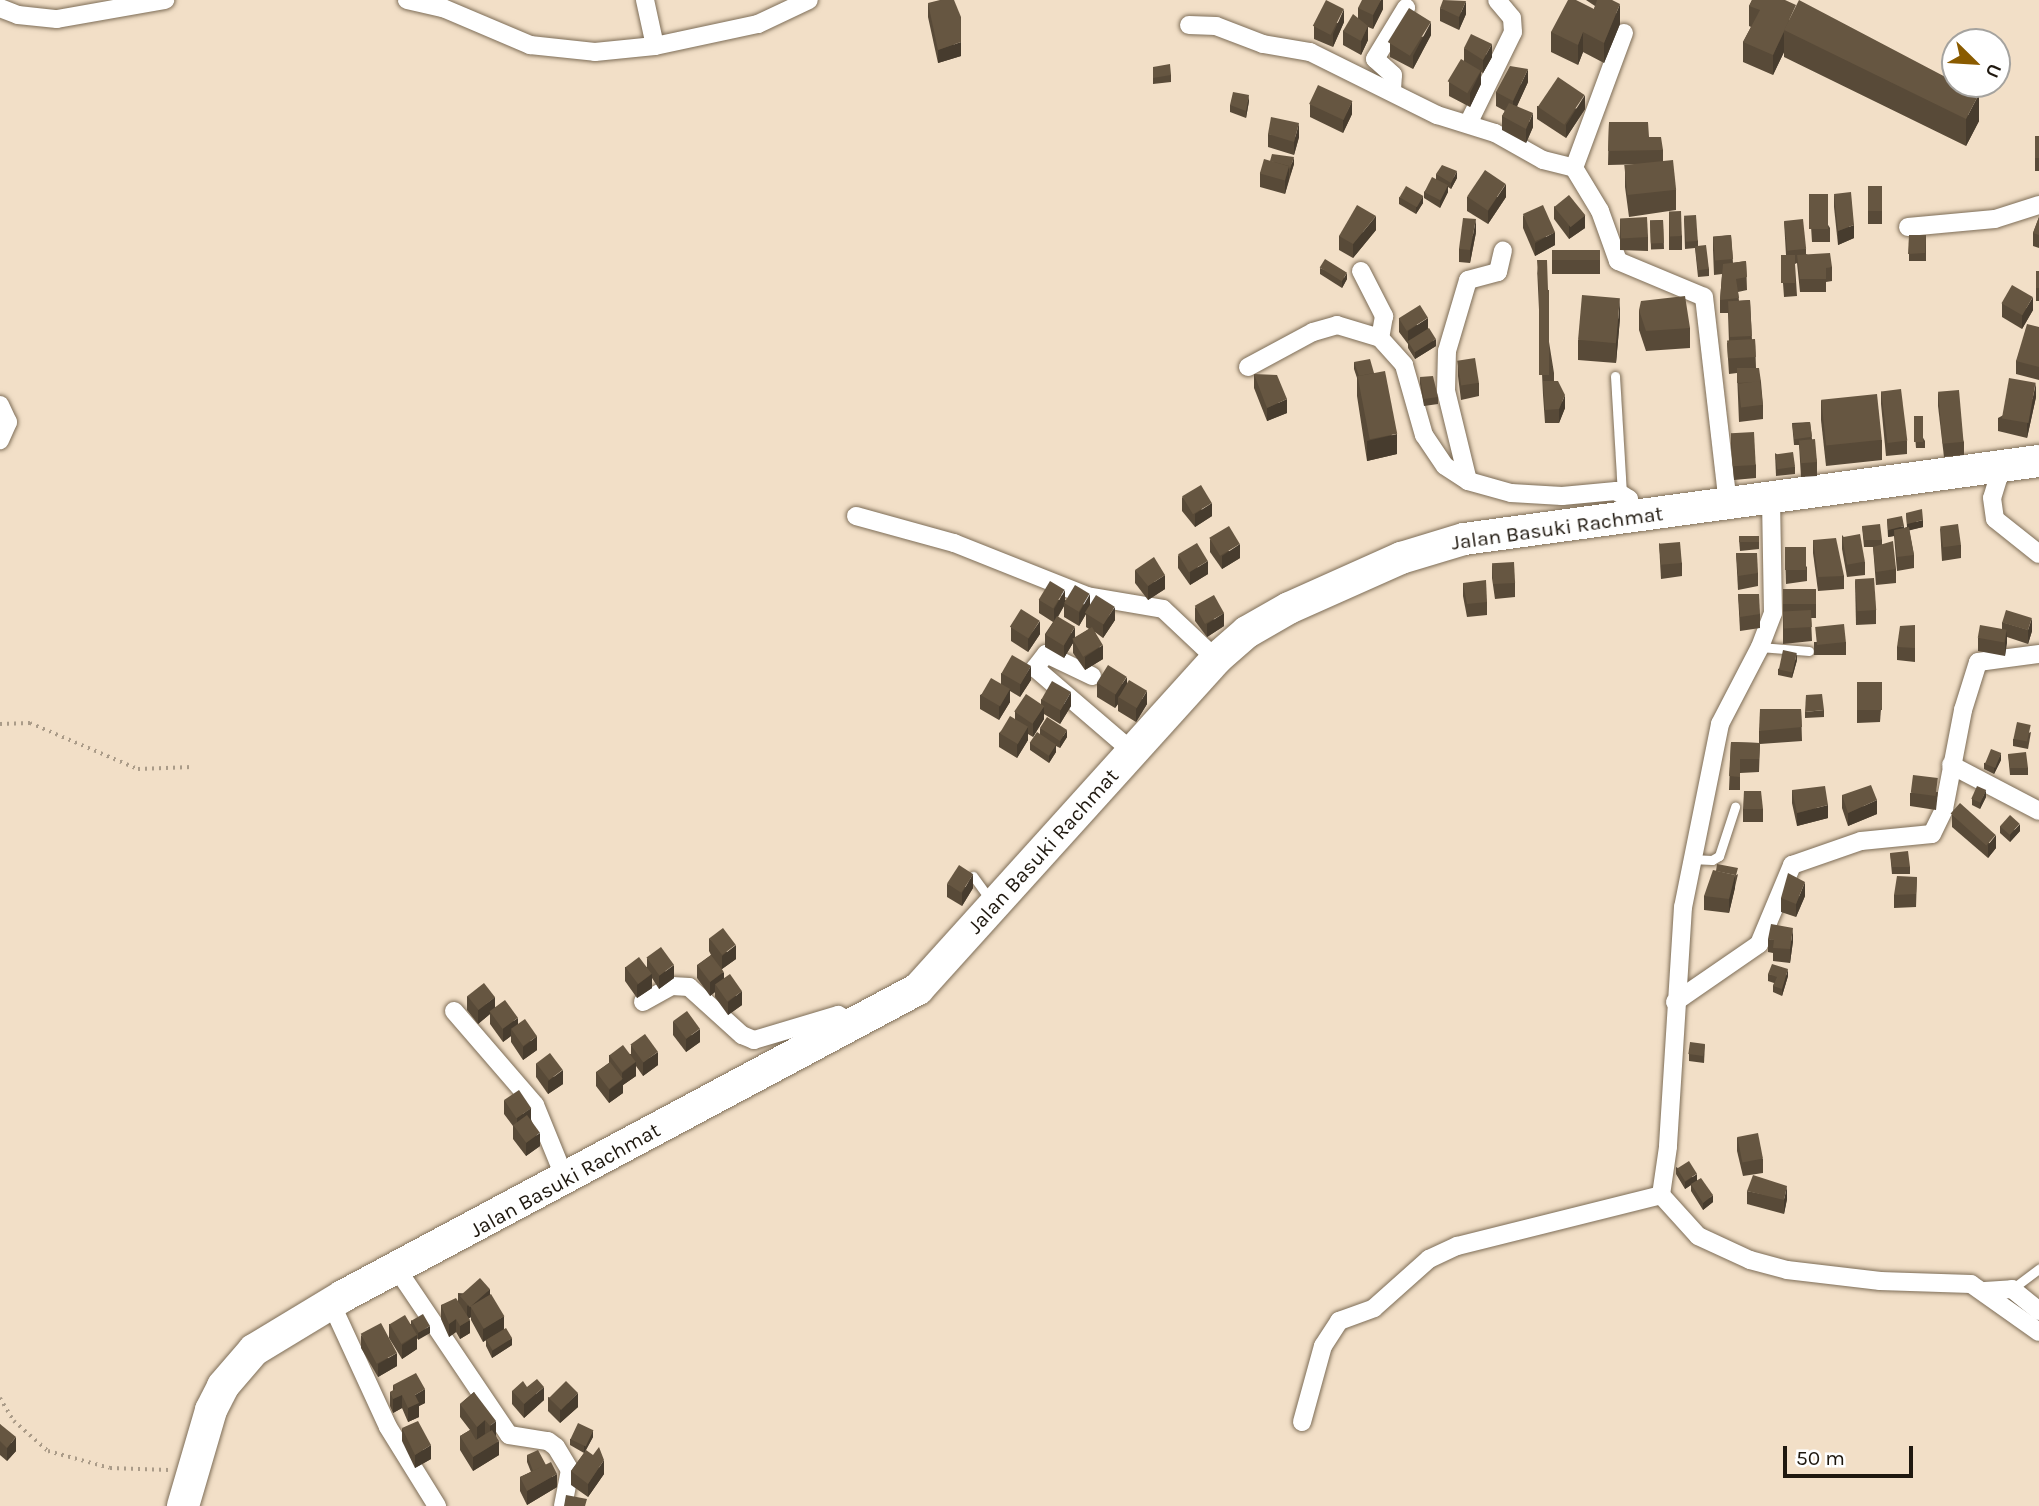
<!DOCTYPE html>
<style>
body{margin:0}
#map{position:relative;width:2039px;height:1506px;overflow:hidden;background:#f2dfc7;font-family:Karla,sans-serif}
div>[style]{position:absolute}
[style*='--x']{left:calc(var(--x)*1px);top:calc(var(--y)*1px);width:calc(var(--w)*1px);rotate:calc(var(--a)*1deg)}
.path>*{height:3.5px;margin-top:-1.75px;transform-origin:0;background:repeating-linear-gradient(90deg,#aa9b88 0 2px,transparent 0 7px)}
.roads{filter:drop-shadow(0 0 2px #7d6d57) drop-shadow(0 0 2px #7d6d57)}
.lane>*{height:9px;margin:-4.5px;padding:0 4.5px;transform-origin:4.5px;border-radius:4.5px;background:#fff}
.street>*{height:18px;margin:-9px;padding:0 9px;transform-origin:9px;border-radius:9px;background:#fff}
.highway>*{height:32px;margin:-16px;padding:0 16px;transform-origin:16px;border-radius:16px;background:#fff}
.wall>*{inset:0;background:#584a38;transform-origin:0 0}
.shaded-wall>*{inset:0;background:#473c2e}
.building>*{inset:0;background:#665641;transform-origin:0 0}
span{translate:-50% -50%;white-space:nowrap;text-align:center;line-height:1.15;-webkit-text-stroke:7px #fff;paint-order:stroke}
.street-label{font-size:21px;color:#1f180f}
.north{position:absolute;left:1941px;top:28px;width:70px;height:70px;box-sizing:border-box;background:#fff;border:2px solid #a5a39f;border-radius:50%;rotate:114deg;font-size:19px;font-weight:700;line-height:28px;text-align:center;color:#1f180f}
.north::after{content:'';display:block;margin:auto;width:24px;height:32px;background:#8a5b00;clip-path:polygon(50% 0,100% 100%,50% 72%,0 100%)}
.scale{position:absolute;left:1783px;top:1446px;width:130px;height:32px;box-sizing:border-box;border:4px solid #1f180f;border-top:0;padding-left:9px;font-size:21px;line-height:24px;white-space:nowrap;color:#1f180f;-webkit-text-stroke:5px #fff;paint-order:stroke}
</style>
<div id="map">
<div class="path">
<div style="--x:0;--y:724;--w:30;--a:-2"></div>
<div style="--x:30;--y:723;--w:117;--a:23.1"></div>
<div style="--x:138;--y:769;--w:54;--a:-2.1"></div>
<div style="--x:0;--y:1398;--w:27;--a:59"></div>
<div style="--x:14;--y:1421;--w:45;--a:41.4"></div>
<div style="--x:48;--y:1451;--w:64;--a:15.3"></div>
<div style="--x:110;--y:1468;--w:59;--a:1.9"></div>
</div>
<div class="roads">
<div class="lane">
<div style="--x:1615;--y:376;--w:117;--a:86.6"></div>
<div style="--x:1760;--y:647;--w:49;--a:4.7"></div>
<div style="--x:1691;--y:859;--w:21;--a:3"></div>
<div style="--x:1712;--y:860;--w:8;--a:-30"></div>
<div style="--x:1719;--y:856;--w:52;--a:-71.9"></div>
<div style="--x:973;--y:876;--w:29;--a:54"></div>
<div style="--x:2012;--y:1289;--w:34;--a:-37"></div>
</div>
<div class="street">
<div style="--x:407;--y:0;--w:37;--a:13"></div>
<div style="--x:443;--y:8;--w:95;--a:23"></div>
<div style="--x:530;--y:45;--w:65;--a:6.1"></div>
<div style="--x:595;--y:52;--w:60;--a:-5.7"></div>
<div style="--x:655;--y:46;--w:105;--a:-12.1"></div>
<div style="--x:758;--y:24;--w:56;--a:-25.2"></div>
<div style="--x:645;--y:0;--w:47;--a:77.7"></div>
<div style="--x:0;--y:8;--w:19;--a:21"></div>
<div style="--x:18;--y:15;--w:39;--a:6"></div>
<div style="--x:57;--y:19;--w:110;--a:-10"></div>
<div style="--x:1189;--y:25;--w:27;--a:2"></div>
<div style="--x:1216;--y:26;--w:50;--a:21"></div>
<div style="--x:1263;--y:44;--w:48;--a:9.7"></div>
<div style="--x:1310;--y:52;--w:142;--a:26.4"></div>
<div style="--x:1437;--y:115;--w:61;--a:17.2"></div>
<div style="--x:1495;--y:133;--w:55;--a:29.4"></div>
<div style="--x:1543;--y:160;--w:32;--a:14"></div>
<div style="--x:1574;--y:168;--w:50;--a:58.8"></div>
<div style="--x:1600;--y:211;--w:53;--a:70.2"></div>
<div style="--x:1618;--y:261;--w:93;--a:22.7"></div>
<div style="--x:1704;--y:297;--w:208;--a:83.4"></div>
<div style="--x:1392;--y:89;--w:14;--a:-86"></div>
<div style="--x:1393;--y:75;--w:24;--a:-138"></div>
<div style="--x:1375;--y:59;--w:60;--a:-58.7"></div>
<div style="--x:1468;--y:124;--w:102;--a:-63.9"></div>
<div style="--x:1513;--y:32;--w:14;--a:-94"></div>
<div style="--x:1512;--y:18;--w:23;--a:-130"></div>
<div style="--x:1574;--y:168;--w:144;--a:-69.7"></div>
<div style="--x:1908;--y:227;--w:87;--a:-5.3"></div>
<div style="--x:1995;--y:219;--w:46;--a:-17.7"></div>
<div style="--x:1361;--y:271;--w:51;--a:62.9"></div>
<div style="--x:1384;--y:316;--w:22;--a:100"></div>
<div style="--x:1248;--y:367;--w:74;--a:-28.3"></div>
<div style="--x:1313;--y:332;--w:25;--a:-16"></div>
<div style="--x:1337;--y:325;--w:45;--a:16.8"></div>
<div style="--x:1380;--y:338;--w:36;--a:48"></div>
<div style="--x:1404;--y:365;--w:73;--a:74.1"></div>
<div style="--x:1424;--y:435;--w:37;--a:56"></div>
<div style="--x:1445;--y:466;--w:27;--a:33"></div>
<div style="--x:1468;--y:481;--w:45;--a:15.6"></div>
<div style="--x:1511;--y:493;--w:51;--a:3.4"></div>
<div style="--x:1562;--y:496;--w:54;--a:-5.3"></div>
<div style="--x:1616;--y:491;--w:15;--a:32"></div>
<div style="--x:1629;--y:499;--w:18;--a:84"></div>
<div style="--x:0;--y:405;--w:19;--a:65"></div>
<div style="--x:8;--y:422;--w:20;--a:114"></div>
<div style="--x:2001;--y:469;--w:30;--a:107"></div>
<div style="--x:1992;--y:498;--w:21;--a:82"></div>
<div style="--x:1995;--y:519;--w:56;--a:38.5"></div>
<div style="--x:1468;--y:481;--w:93;--a:-103.7"></div>
<div style="--x:1446;--y:391;--w:40;--a:-88.6"></div>
<div style="--x:1447;--y:351;--w:74;--a:-73.5"></div>
<div style="--x:1468;--y:280;--w:31;--a:-15"></div>
<div style="--x:1498;--y:272;--w:22;--a:-77"></div>
<div style="--x:1771;--y:499;--w:114;--a:89"></div>
<div style="--x:1773;--y:613;--w:36;--a:111"></div>
<div style="--x:1760;--y:647;--w:87;--a:117.5"></div>
<div style="--x:1720;--y:724;--w:187;--a:101.4"></div>
<div style="--x:1683;--y:907;--w:240;--a:93.6"></div>
<div style="--x:1668;--y:1147;--w:49;--a:98.3"></div>
<div style="--x:1661;--y:1195;--w:55;--a:47.9"></div>
<div style="--x:1698;--y:1236;--w:57;--a:24.8"></div>
<div style="--x:1750;--y:1260;--w:38;--a:15"></div>
<div style="--x:1787;--y:1270;--w:94;--a:6.7"></div>
<div style="--x:1880;--y:1281;--w:91;--a:1.9"></div>
<div style="--x:1971;--y:1284;--w:83;--a:35.2"></div>
<div style="--x:856;--y:516;--w:102;--a:15.4"></div>
<div style="--x:954;--y:543;--w:143;--a:21.7"></div>
<div style="--x:1087;--y:596;--w:77;--a:9.7"></div>
<div style="--x:1163;--y:609;--w:73;--a:43.3"></div>
<div style="--x:1092;--y:676;--w:51;--a:-154.4"></div>
<div style="--x:1046;--y:654;--w:18;--a:128"></div>
<div style="--x:1035;--y:668;--w:128;--a:40.6"></div>
<div style="--x:1951;--y:765;--w:99;--a:27.6"></div>
<div style="--x:643;--y:1002;--w:33;--a:-29"></div>
<div style="--x:672;--y:986;--w:17;--a:3"></div>
<div style="--x:689;--y:987;--w:72;--a:42.2"></div>
<div style="--x:742;--y:1035;--w:13;--a:23"></div>
<div style="--x:754;--y:1040;--w:88;--a:-16.6"></div>
<div style="--x:838;--y:1015;--w:18;--a:27"></div>
<div style="--x:1675;--y:1002;--w:102;--a:-34.6"></div>
<div style="--x:1759;--y:944;--w:86;--a:-67.3"></div>
<div style="--x:1792;--y:865;--w:73;--a:-19.2"></div>
<div style="--x:1861;--y:841;--w:71;--a:-5.6"></div>
<div style="--x:1932;--y:834;--w:28;--a:-64"></div>
<div style="--x:1944;--y:809;--w:101;--a:-79.1"></div>
<div style="--x:1963;--y:710;--w:50;--a:-72.6"></div>
<div style="--x:1978;--y:662;--w:62;--a:-7.5"></div>
<div style="--x:454;--y:1011;--w:124;--a:49.2"></div>
<div style="--x:535;--y:1105;--w:82;--a:67.8"></div>
<div style="--x:397;--y:1269;--w:200;--a:56"></div>
<div style="--x:509;--y:1435;--w:39;--a:9"></div>
<div style="--x:548;--y:1441;--w:10;--a:37"></div>
<div style="--x:556;--y:1447;--w:27;--a:59"></div>
<div style="--x:570;--y:1470;--w:37;--a:101"></div>
<div style="--x:1985;--y:1291;--w:27;--a:-4"></div>
<div style="--x:2012;--y:1289;--w:35;--a:39"></div>
<div style="--x:331;--y:1303;--w:136;--a:65.3"></div>
<div style="--x:388;--y:1427;--w:93;--a:58.2"></div>
<div style="--x:1302;--y:1422;--w:79;--a:-74.6"></div>
<div style="--x:1323;--y:1346;--w:30;--a:-57"></div>
<div style="--x:1339;--y:1321;--w:37;--a:-20"></div>
<div style="--x:1374;--y:1308;--w:74;--a:-41.7"></div>
<div style="--x:1429;--y:1259;--w:31;--a:-25"></div>
<div style="--x:1457;--y:1246;--w:210;--a:-14"></div>
</div>
<div class="highway">
<div style="--x:183;--y:1506;--w:100;--a:-73.7"></div>
<div style="--x:211;--y:1410;--w:27;--a:-63"></div>
<div style="--x:223;--y:1386;--w:48;--a:-49.3"></div>
<div style="--x:254;--y:1350;--w:104;--a:-31.2"></div>
<div style="--x:343;--y:1296;--w:652;--a:-28.1"></div>
<div style="--x:918;--y:989;--w:445;--a:-47.9"></div>
<div style="--x:1216;--y:659;--w:41;--a:-41.1"></div>
<div style="--x:1247;--y:632;--w:48;--a:-29.7"></div>
<div style="--x:1289;--y:608;--w:123;--a:-24.1"></div>
<div style="--x:1401;--y:558;--w:66;--a:-16.8"></div>
<div style="--x:1464;--y:539;--w:580;--a:-7.73"></div>
</div>
</div>
<div class="wall">
<div style="clip-path:polygon(1383px 0,1383px 9px,1373px 29px,1368px 27px,1368px 40px,1361px 55px,1343px 45px,1343px 31px,1358px 18px,1358px 8px)"></div>
<div style="clip-path:polygon(1586px 0,1612px 0,1620px 24px,1604px 63px,1583px 52px,1578px 65px,1551px 52px,1551px 32px,1594px 9px,1595px 6px)"></div>
<div style="clip-path:polygon(1752px 0,1979px 121px,1966px 146px,1784px 57px,1784px 52px,1773px 75px,1743px 62px,1743px 42px,1751px 27px,1749px 26px,1749px 6px)"></div>
<div style="clip-path:polygon(928px 3px,961px 56px,938px 63px,928px 17px)"></div>
<div style="clip-path:polygon(1440px 8px,1466px 14px,1459px 30px,1440px 21px)"></div>
<div style="clip-path:polygon(1344px 22px,1333px 47px,1314px 39px,1314px 26px)"></div>
<div style="clip-path:polygon(1431px 35px,1413px 69px,1390px 57px,1390px 43px)"></div>
<div style="clip-path:polygon(1464px 48px,1492px 57px,1483px 73px,1481px 72px,1481px 84px,1470px 107px,1449px 96px,1449px 82px,1464px 61px)"></div>
<div style="clip-path:polygon(1153px 67px,1171px 75px,1171px 82px,1153px 84px)"></div>
<div style="clip-path:polygon(1528px 82px,1517px 106px,1533px 127px,1526px 143px,1502px 130px,1502px 116px,1505px 111px,1496px 106px,1496px 92px)"></div>
<div style="clip-path:polygon(1249px 101px,1246px 118px,1230px 112px,1230px 105px)"></div>
<div style="clip-path:polygon(1310px 104px,1352px 114px,1343px 133px,1310px 117px)"></div>
<div style="clip-path:polygon(1537px 106px,1585px 109px,1566px 138px,1537px 119px)"></div>
<div style="clip-path:polygon(1609px 122px,1649px 137px,1663px 150px,1663px 162px,1676px 190px,1676px 210px,1629px 217px,1625px 187px,1625px 167px,1649px 164px,1608px 165px)"></div>
<div style="clip-path:polygon(1268px 134px,1299px 137px,1294px 155px,1268px 147px)"></div>
<div style="left:2035px;top:136px;width:4px;height:35px"></div>
<div style="clip-path:polygon(1270px 161px,1294px 164px,1285px 194px,1260px 187px,1260px 173px)"></div>
<div style="clip-path:polygon(1436px 174px,1457px 178px,1451px 189px,1448px 187px,1448px 192px,1440px 208px,1424px 198px,1424px 192px,1436px 179px)"></div>
<div style="left:1882px;top:186px;width:38px;height:14px;rotate:90deg"></div>
<div style="clip-path:polygon(1809px 194px,1830px 228px,1830px 242px,1812px 242px)"></div>
<div style="clip-path:polygon(1834px 194px,1854px 238px,1838px 245px,1834px 207px)"></div>
<div style="clip-path:polygon(1399px 197px,1423px 203px,1416px 214px,1399px 204px)"></div>
<div style="clip-path:polygon(1467px 197px,1506px 197px,1488px 224px,1467px 211px)"></div>
<div style="clip-path:polygon(1554px 206px,1585px 228px,1569px 239px,1554px 219px)"></div>
<div style="clip-path:polygon(1669px 212px,1682px 236px,1682px 250px,1669px 250px)"></div>
<div style="clip-path:polygon(1523px 215px,1555px 245px,1535px 256px,1523px 228px)"></div>
<div style="clip-path:polygon(1684px 217px,1698px 241px,1698px 246px,1709px 269px,1709px 276px,1698px 277px,1695px 248px,1685px 249px)"></div>
<div style="clip-path:polygon(2039px 217px,2039px 248px,2033px 246px,2033px 233px)"></div>
<div style="clip-path:polygon(1620px 219px,1648px 237px,1648px 251px,1620px 250px)"></div>
<div style="left:1663px;top:220px;width:29px;height:13px;rotate:88deg"></div>
<div style="clip-path:polygon(1784px 221px,1806px 249px,1806px 254px,1832px 267px,1832px 281px,1826px 282px,1826px 292px,1800px 292px,1797px 263px,1795px 264px,1797px 296px,1784px 297px,1781px 255px,1786px 255px)"></div>
<div style="clip-path:polygon(1376px 230px,1353px 258px,1339px 250px,1339px 236px)"></div>
<div style="clip-path:polygon(1476px 232px,1470px 263px,1459px 262px,1459px 249px)"></div>
<div style="clip-path:polygon(1731px 235px,1733px 263px,1746px 261px,1747px 290px,1738px 292px,1739px 301px,1750px 300px,1752px 340px,1755px 339px,1756px 368px,1761px 382px,1763px 405px,1763px 419px,1739px 422px,1737px 373px,1729px 374px,1727px 343px,1729px 343px,1728px 313px,1720px 313px,1720px 300px,1722px 274px,1714px 275px,1713px 250px,1713px 237px)"></div>
<div style="left:1909px;top:235px;width:17px;height:26px"></div>
<div style="left:1600px;top:250px;width:24px;height:48px;rotate:90deg"></div>
<div style="clip-path:polygon(1537px 267px,1554px 373px,1554px 381px,1565px 408px,1559px 423px,1545px 423px,1543px 395px)"></div>
<div style="clip-path:polygon(1320px 268px,1347px 279px,1342px 288px,1320px 274px)"></div>
<div style="left:2036px;top:271px;width:3px;height:30px"></div>
<div style="clip-path:polygon(2002px 303px,2033px 310px,2022px 329px,2002px 317px)"></div>
<div style="clip-path:polygon(1639px 310px,1690px 328px,1690px 348px,1646px 351px,1639px 330px)"></div>
<div style="clip-path:polygon(1399px 318px,1428px 329px,1436px 346px,1415px 359px,1408px 348px,1408px 344px,1399px 332px)"></div>
<div style="clip-path:polygon(1620px 318px,1616px 363px,1578px 360px,1578px 340px)"></div>
<div style="clip-path:polygon(2039px 327px,2039px 380px,2016px 374px,2016px 361px)"></div>
<div style="clip-path:polygon(1354px 362px,1374px 373px,1397px 454px,1367px 461px,1357px 396px,1357px 378px,1354px 369px)"></div>
<div style="clip-path:polygon(1458px 363px,1479px 383px,1479px 396px,1461px 400px,1458px 376px)"></div>
<div style="clip-path:polygon(1254px 374px,1287px 413px,1267px 421px,1254px 388px)"></div>
<div style="clip-path:polygon(1420px 377px,1438px 397px,1438px 404px,1424px 406px,1420px 384px)"></div>
<div style="clip-path:polygon(1881px 391px,1907px 441px,1907px 454px,1886px 456px,1881px 404px)"></div>
<div style="clip-path:polygon(1938px 392px,1964px 442px,1964px 455px,1944px 457px,1938px 406px)"></div>
<div style="clip-path:polygon(2036px 397px,2027px 438px,1998px 431px,1998px 418px)"></div>
<div style="clip-path:polygon(1821px 400px,1882px 440px,1882px 460px,1826px 466px,1821px 420px)"></div>
<div style="clip-path:polygon(1810px 422px,1812px 439px,1817px 462px,1817px 476px,1801px 477px,1799px 445px,1794px 445px,1792px 423px)"></div>
<div style="clip-path:polygon(1914px 423px,1925px 441px,1925px 448px,1916px 448px)"></div>
<div style="clip-path:polygon(1731px 433px,1756px 465px,1756px 478px,1734px 480px,1731px 447px)"></div>
<div style="clip-path:polygon(1775px 453px,1795px 467px,1795px 474px,1776px 476px)"></div>
<div style="clip-path:polygon(1182px 497px,1212px 516px,1195px 527px,1182px 511px)"></div>
<div style="clip-path:polygon(1906px 513px,1923px 527px,1909px 530px,1914px 555px,1914px 568px,1897px 571px,1894px 536px,1888px 537px,1887px 519px,1904px 528px,1907px 527px)"></div>
<div style="clip-path:polygon(1862px 526px,1882px 540px,1882px 544px,1896px 569px,1896px 583px,1876px 585px,1873px 547px,1864px 547px)"></div>
<div style="clip-path:polygon(1940px 528px,1961px 545px,1961px 558px,1942px 561px)"></div>
<div style="clip-path:polygon(1842px 535px,1865px 562px,1865px 575px,1847px 577px,1842px 549px)"></div>
<div style="clip-path:polygon(1759px 536px,1759px 549px,1740px 551px,1739px 539px)"></div>
<div style="clip-path:polygon(1210px 539px,1240px 558px,1222px 569px,1210px 552px)"></div>
<div style="clip-path:polygon(1813px 540px,1844px 576px,1844px 589px,1818px 591px,1813px 553px)"></div>
<div style="clip-path:polygon(1659px 543px,1682px 563px,1682px 576px,1661px 579px)"></div>
<div style="clip-path:polygon(1785px 547px,1807px 567px,1807px 581px,1786px 584px)"></div>
<div style="clip-path:polygon(1736px 553px,1758px 573px,1758px 586px,1738px 590px)"></div>
<div style="clip-path:polygon(1178px 555px,1208px 574px,1190px 585px,1178px 568px)"></div>
<div style="clip-path:polygon(1492px 565px,1515px 583px,1515px 597px,1495px 599px,1492px 578px)"></div>
<div style="clip-path:polygon(1135px 570px,1165px 589px,1148px 600px,1135px 583px)"></div>
<div style="clip-path:polygon(1855px 580px,1876px 610px,1876px 624px,1856px 625px)"></div>
<div style="clip-path:polygon(1463px 583px,1487px 602px,1487px 615px,1467px 617px,1463px 596px)"></div>
<div style="clip-path:polygon(1816px 589px,1816px 618px,1811px 618px,1812px 641px,1783px 644px,1783px 590px)"></div>
<div style="clip-path:polygon(1738px 594px,1760px 614px,1760px 628px,1740px 631px)"></div>
<div style="clip-path:polygon(evenodd,1039px 600px,1065px 600px,1090px 606px,1115px 620px,1103px 638px,1095px 632px,1103px 659px,1085px 670px,1073px 653px,1073px 643px,1064px 658px,1045px 647px,1045px 634px,1053px 622px,1039px 613px,1039px 600px,1064px 606px,1064px 617px,1079px 626px,1086px 614px,1086px 627px,1089px 629px,1075px 638px,1058px 617px,1064px 606px)"></div>
<div style="clip-path:polygon(1195px 607px,1224px 626px,1207px 637px,1195px 621px)"></div>
<div style="clip-path:polygon(2002px 622px,2032px 631px,2028px 644px,2007px 637px,2005px 656px,1978px 651px,1978px 638px,2002px 629px)"></div>
<div style="clip-path:polygon(1915px 625px,1915px 662px,1897px 660px,1897px 647px)"></div>
<div style="clip-path:polygon(1011px 627px,1040px 634px,1028px 652px,1011px 641px)"></div>
<div style="left:1846px;top:642px;width:13px;height:32px;rotate:90deg"></div>
<div style="clip-path:polygon(1797px 660px,1792px 678px,1778px 675px,1778px 669px)"></div>
<div style="clip-path:polygon(1001px 673px,1031px 680px,1020px 697px,1010px 691px,1010px 702px,999px 720px,980px 709px,980px 695px,1001px 684px)"></div>
<div style="clip-path:polygon(1857px 682px,1882px 696px,1880px 722px,1857px 723px)"></div>
<div style="clip-path:polygon(1097px 683px,1127px 684px,1147px 704px,1136px 722px,1118px 711px,1118px 704px,1115px 708px,1097px 697px)"></div>
<div style="clip-path:polygon(1041px 699px,1071px 706px,1060px 724px,1044px 714px,1044px 719px,1033px 737px,1028px 734px,1028px 740px,1017px 758px,999px 747px,999px 733px,1015px 719px,1015px 712px,1041px 704px)"></div>
<div style="clip-path:polygon(1801px 709px,1802px 741px,1760px 744px,1759px 772px,1740px 773px,1740px 790px,1729px 790px,1731px 742px,1759px 743px,1759px 731px)"></div>
<div style="clip-path:polygon(1824px 710px,1824px 717px,1805px 718px,1805px 712px)"></div>
<div style="clip-path:polygon(1040px 728px,1067px 737px,1060px 748px,1056px 746px,1056px 752px,1049px 763px,1030px 750px,1030px 743px,1040px 734px)"></div>
<div style="clip-path:polygon(2031px 732px,2028px 749px,2013px 746px,2013px 739px)"></div>
<div style="clip-path:polygon(2008px 754px,2028px 768px,2028px 775px,2010px 775px)"></div>
<div style="clip-path:polygon(2001px 760px,1994px 774px,1984px 769px,1984px 763px)"></div>
<div style="clip-path:polygon(1792px 790px,1828px 818px,1797px 826px,1792px 803px)"></div>
<div style="clip-path:polygon(1938px 792px,1936px 810px,1910px 806px,1910px 793px)"></div>
<div style="clip-path:polygon(1842px 795px,1877px 814px,1848px 826px,1842px 808px)"></div>
<div style="clip-path:polygon(1986px 797px,1980px 809px,1972px 805px,1972px 799px)"></div>
<div style="left:1743px;top:809px;width:20px;height:13px"></div>
<div style="clip-path:polygon(1952px 814px,1996px 848px,1988px 858px,1952px 827px)"></div>
<div style="clip-path:polygon(2000px 826px,2020px 831px,2010px 842px,2000px 833px)"></div>
<div style="clip-path:polygon(1890px 853px,1910px 867px,1910px 874px,1892px 874px)"></div>
<div style="clip-path:polygon(1738px 874px,1729px 913px,1704px 910px,1704px 896px)"></div>
<div style="clip-path:polygon(1917px 877px,1916px 907px,1894px 908px,1894px 895px)"></div>
<div style="clip-path:polygon(947px 884px,973px 888px,962px 906px,947px 897px)"></div>
<div style="clip-path:polygon(1805px 896px,1796px 917px,1781px 912px,1781px 898px)"></div>
<div style="clip-path:polygon(709px 938px,736px 959px,722px 969px,724px 978px,742px 1005px,728px 1015px,715px 997px,715px 992px,710px 996px,697px 978px,697px 965px,711px 955px,709px 951px)"></div>
<div style="clip-path:polygon(1768px 939px,1793px 941px,1790px 963px,1773px 961px,1773px 953px,1768px 952px)"></div>
<div style="clip-path:polygon(647px 958px,674px 978px,659px 989px,652px 978px,652px 988px,637px 998px,625px 981px,625px 967px,647px 967px)"></div>
<div style="clip-path:polygon(1768px 974px,1788px 976px,1782px 996px,1773px 992px,1773px 986px,1774px 983px,1768px 981px)"></div>
<div style="clip-path:polygon(467px 996px,495px 1007px,518px 1024px,537px 1050px,523px 1060px,511px 1042px,511px 1036px,503px 1042px,490px 1024px,490px 1014px,478px 1024px,467px 1010px)"></div>
<div style="clip-path:polygon(673px 1021px,700px 1042px,686px 1052px,673px 1035px)"></div>
<div style="clip-path:polygon(1705px 1044px,1704px 1063px,1689px 1061px,1689px 1054px)"></div>
<div style="clip-path:polygon(631px 1045px,658px 1065px,643px 1076px,636px 1066px,636px 1076px,623px 1085px,623px 1093px,609px 1103px,596px 1086px,596px 1072px,609px 1063px,609px 1055px,631px 1054px)"></div>
<div style="clip-path:polygon(536px 1063px,563px 1084px,548px 1094px,536px 1077px)"></div>
<div style="clip-path:polygon(504px 1100px,531px 1120px,540px 1146px,526px 1156px,513px 1139px,513px 1126px,504px 1114px)"></div>
<div style="clip-path:polygon(1737px 1137px,1763px 1159px,1763px 1173px,1743px 1176px,1737px 1151px)"></div>
<div style="clip-path:polygon(1676px 1167px,1697px 1180px,1713px 1202px,1703px 1210px,1691px 1191px,1691px 1185px,1685px 1189px,1676px 1174px)"></div>
<div style="clip-path:polygon(1747px 1191px,1787px 1199px,1784px 1214px,1747px 1204px)"></div>
<div style="clip-path:polygon(458px 1293px,490px 1295px,504px 1329px,512px 1345px,492px 1358px,486px 1346px,486px 1340px,483px 1342px,471px 1320px,471px 1317px,469px 1318px,470px 1333px,460px 1339px,456px 1332px,449px 1337px,441px 1319px,441px 1305px,458px 1302px)"></div>
<div style="clip-path:polygon(411px 1320px,430px 1333px,417px 1339px,417px 1349px,402px 1359px,389px 1338px,389px 1324px,411px 1324px)"></div>
<div style="clip-path:polygon(361px 1335px,397px 1366px,378px 1377px,361px 1348px)"></div>
<div style="clip-path:polygon(393px 1385px,425px 1403px,419px 1406px,419px 1417px,408px 1422px,402px 1408px,393px 1413px,390px 1406px,390px 1392px,393px 1391px)"></div>
<div style="clip-path:polygon(527px 1387px,544px 1400px,524px 1418px,512px 1404px,512px 1391px)"></div>
<div style="clip-path:polygon(474px 1392px,496px 1435px,499px 1455px,473px 1471px,460px 1450px,460px 1436px,470px 1430px,460px 1417px,460px 1404px)"></div>
<div style="clip-path:polygon(548px 1397px,578px 1407px,560px 1423px,548px 1411px)"></div>
<div style="clip-path:polygon(0 1424px,16px 1451px,7px 1461px,0 1455px)"></div>
<div style="clip-path:polygon(402px 1428px,431px 1459px,415px 1468px,402px 1441px)"></div>
<div style="clip-path:polygon(593px 1437px,585px 1452px,604px 1474px,588px 1497px,571px 1485px,571px 1471px,584px 1453px,570px 1445px,570px 1439px)"></div>
<div style="clip-path:polygon(527px 1455px,546px 1465px,557px 1487px,527px 1505px,520px 1491px,520px 1477px,531px 1472px,527px 1462px)"></div>
</div>
<div class="shaded-wall">
<div style="clip-path:polygon(1381px 0,1383px 0,1383px 9px,1373px 29px,1373px 15px)"></div>
<div style="clip-path:polygon(1466px 1px,1466px 14px,1459px 30px,1459px 17px)"></div>
<div style="clip-path:polygon(1620px 4px,1620px 24px,1604px 63px,1604px 43px)"></div>
<div style="clip-path:polygon(1344px 9px,1344px 22px,1333px 47px,1333px 34px)"></div>
<div style="clip-path:polygon(1431px 22px,1431px 35px,1413px 69px,1413px 56px)"></div>
<div style="clip-path:polygon(1368px 26px,1368px 40px,1361px 55px,1361px 41px)"></div>
<div style="clip-path:polygon(1583px 32px,1583px 52px,1578px 65px,1578px 45px)"></div>
<div style="clip-path:polygon(1784px 32px,1784px 52px,1773px 75px,1773px 55px)"></div>
<div style="clip-path:polygon(961px 42px,961px 56px,938px 63px,938px 50px)"></div>
<div style="clip-path:polygon(1492px 44px,1492px 57px,1483px 73px,1483px 60px)"></div>
<div style="clip-path:polygon(1528px 69px,1528px 82px,1513px 115px,1513px 101px)"></div>
<div style="clip-path:polygon(1481px 71px,1481px 84px,1470px 107px,1470px 93px)"></div>
<div style="clip-path:polygon(1979px 94px,1979px 121px,1966px 146px,1966px 119px)"></div>
<div style="clip-path:polygon(1249px 95px,1249px 101px,1246px 118px,1246px 111px)"></div>
<div style="clip-path:polygon(1585px 95px,1585px 109px,1566px 138px,1566px 125px)"></div>
<div style="clip-path:polygon(1352px 101px,1352px 114px,1343px 133px,1343px 120px)"></div>
<div style="clip-path:polygon(1533px 113px,1533px 127px,1526px 143px,1526px 129px)"></div>
<div style="clip-path:polygon(1299px 123px,1299px 137px,1294px 155px,1294px 142px)"></div>
<div style="clip-path:polygon(1294px 157px,1294px 164px,1290px 176px,1290px 169px)"></div>
<div style="clip-path:polygon(1289px 166px,1289px 179px,1285px 194px,1285px 181px)"></div>
<div style="clip-path:polygon(1457px 171px,1457px 178px,1451px 189px,1451px 183px)"></div>
<div style="clip-path:polygon(1506px 184px,1506px 197px,1488px 224px,1488px 211px)"></div>
<div style="clip-path:polygon(1448px 185px,1448px 192px,1440px 208px,1440px 201px)"></div>
<div style="clip-path:polygon(1423px 196px,1423px 203px,1416px 214px,1416px 207px)"></div>
<div style="clip-path:polygon(1585px 215px,1585px 228px,1569px 239px,1569px 226px)"></div>
<div style="clip-path:polygon(1376px 216px,1376px 230px,1353px 258px,1353px 244px)"></div>
<div style="clip-path:polygon(1476px 219px,1476px 232px,1470px 263px,1470px 250px)"></div>
<div style="clip-path:polygon(1854px 225px,1854px 238px,1838px 245px,1838px 231px)"></div>
<div style="clip-path:polygon(1555px 232px,1555px 245px,1535px 256px,1535px 243px)"></div>
<div style="clip-path:polygon(1347px 273px,1347px 279px,1342px 288px,1342px 281px)"></div>
<div style="clip-path:polygon(2033px 297px,2033px 310px,2022px 329px,2022px 315px)"></div>
<div style="clip-path:polygon(1620px 298px,1620px 318px,1616px 363px,1616px 343px)"></div>
<div style="clip-path:polygon(1428px 318px,1428px 332px,1408px 341px,1408px 345px,1408px 331px)"></div>
<div style="clip-path:polygon(1436px 339px,1436px 346px,1415px 359px,1415px 352px)"></div>
<div style="clip-path:polygon(2036px 383px,2036px 397px,2027px 438px,2027px 424px)"></div>
<div style="clip-path:polygon(1565px 395px,1565px 408px,1559px 423px,1559px 409px)"></div>
<div style="clip-path:polygon(1287px 399px,1287px 413px,1267px 421px,1267px 408px)"></div>
<div style="clip-path:polygon(1397px 434px,1397px 454px,1367px 461px,1367px 441px)"></div>
<div style="clip-path:polygon(1212px 503px,1212px 516px,1195px 527px,1195px 514px)"></div>
<div style="clip-path:polygon(1923px 520px,1923px 527px,1907px 531px,1907px 524px)"></div>
<div style="clip-path:polygon(1904px 526px,1904px 533px,1894px 530px,1894px 536px,1888px 537px,1888px 530px)"></div>
<div style="clip-path:polygon(1240px 544px,1240px 558px,1222px 569px,1222px 556px)"></div>
<div style="clip-path:polygon(1208px 561px,1208px 574px,1190px 585px,1190px 572px)"></div>
<div style="clip-path:polygon(1165px 575px,1165px 589px,1148px 600px,1148px 586px)"></div>
<div style="clip-path:polygon(1065px 590px,1065px 604px,1064px 603px,1064px 606px,1054px 622px,1054px 609px)"></div>
<div style="clip-path:polygon(1090px 594px,1090px 607px,1079px 626px,1079px 613px)"></div>
<div style="clip-path:polygon(1115px 607px,1115px 620px,1103px 638px,1103px 624px)"></div>
<div style="clip-path:polygon(1224px 613px,1224px 626px,1207px 637px,1207px 624px)"></div>
<div style="clip-path:polygon(2032px 618px,2032px 631px,2028px 644px,2028px 630px)"></div>
<div style="clip-path:polygon(1040px 621px,1040px 634px,1028px 652px,1028px 638px)"></div>
<div style="clip-path:polygon(1075px 627px,1075px 641px,1073px 640px,1073px 643px,1064px 658px,1064px 645px)"></div>
<div style="clip-path:polygon(2007px 630px,2007px 643px,2005px 656px,2005px 642px)"></div>
<div style="clip-path:polygon(1103px 645px,1103px 659px,1085px 670px,1085px 657px)"></div>
<div style="clip-path:polygon(1797px 653px,1797px 660px,1792px 678px,1792px 672px)"></div>
<div style="clip-path:polygon(1031px 666px,1031px 680px,1020px 697px,1020px 684px)"></div>
<div style="clip-path:polygon(1127px 677px,1127px 690px,1118px 697px,1118px 704px,1115px 708px,1115px 694px)"></div>
<div style="clip-path:polygon(1010px 689px,1010px 702px,999px 720px,999px 707px)"></div>
<div style="clip-path:polygon(1147px 691px,1147px 704px,1136px 722px,1136px 709px)"></div>
<div style="clip-path:polygon(1071px 692px,1071px 706px,1060px 724px,1060px 711px)"></div>
<div style="clip-path:polygon(1044px 706px,1044px 719px,1033px 737px,1033px 723px)"></div>
<div style="clip-path:polygon(1028px 727px,1028px 740px,1017px 758px,1017px 745px)"></div>
<div style="clip-path:polygon(1067px 730px,1067px 737px,1060px 748px,1060px 741px)"></div>
<div style="clip-path:polygon(1056px 745px,1056px 752px,1049px 763px,1049px 756px)"></div>
<div style="clip-path:polygon(2001px 753px,2001px 760px,1994px 774px,1994px 768px)"></div>
<div style="clip-path:polygon(1986px 790px,1986px 797px,1980px 809px,1980px 803px)"></div>
<div style="clip-path:polygon(1877px 800px,1877px 814px,1848px 826px,1848px 813px)"></div>
<div style="clip-path:polygon(1828px 805px,1828px 818px,1797px 826px,1797px 813px)"></div>
<div style="clip-path:polygon(2020px 824px,2020px 831px,2010px 842px,2010px 835px)"></div>
<div style="clip-path:polygon(1996px 835px,1996px 848px,1988px 858px,1988px 845px)"></div>
<div style="clip-path:polygon(973px 874px,973px 888px,962px 906px,962px 893px)"></div>
<div style="clip-path:polygon(1735px 875px,1735px 888px,1729px 913px,1729px 899px)"></div>
<div style="clip-path:polygon(1805px 882px,1805px 896px,1796px 917px,1796px 904px)"></div>
<div style="clip-path:polygon(1793px 928px,1793px 941px,1790px 963px,1790px 949px)"></div>
<div style="clip-path:polygon(736px 945px,736px 959px,722px 969px,722px 956px)"></div>
<div style="clip-path:polygon(674px 965px,674px 978px,659px 989px,659px 976px)"></div>
<div style="clip-path:polygon(1788px 969px,1788px 976px,1782px 996px,1782px 989px)"></div>
<div style="clip-path:polygon(724px 972px,724px 986px,715px 984px,715px 992px,710px 996px,710px 982px)"></div>
<div style="clip-path:polygon(652px 974px,652px 988px,637px 998px,637px 985px)"></div>
<div style="clip-path:polygon(742px 991px,742px 1005px,728px 1015px,728px 1002px)"></div>
<div style="clip-path:polygon(495px 997px,495px 1010px,490px 1011px,490px 1014px,478px 1024px,478px 1010px)"></div>
<div style="clip-path:polygon(518px 1018px,518px 1031px,511px 1029px,511px 1036px,503px 1042px,503px 1028px)"></div>
<div style="clip-path:polygon(700px 1029px,700px 1042px,686px 1052px,686px 1039px)"></div>
<div style="clip-path:polygon(537px 1036px,537px 1050px,523px 1060px,523px 1047px)"></div>
<div style="clip-path:polygon(658px 1052px,658px 1065px,643px 1076px,643px 1062px)"></div>
<div style="clip-path:polygon(636px 1062px,636px 1076px,623px 1085px,623px 1093px,609px 1103px,609px 1090px,622px 1080px,622px 1073px)"></div>
<div style="clip-path:polygon(563px 1070px,563px 1084px,548px 1094px,548px 1081px)"></div>
<div style="clip-path:polygon(531px 1108px,531px 1121px,517px 1131px,517px 1118px)"></div>
<div style="clip-path:polygon(540px 1133px,540px 1146px,526px 1156px,526px 1143px)"></div>
<div style="clip-path:polygon(1697px 1174px,1697px 1181px,1685px 1189px,1685px 1182px)"></div>
<div style="clip-path:polygon(1787px 1186px,1787px 1199px,1784px 1214px,1784px 1200px)"></div>
<div style="clip-path:polygon(1713px 1195px,1713px 1202px,1703px 1210px,1703px 1203px)"></div>
<div style="clip-path:polygon(490px 1289px,490px 1303px,471px 1307px,471px 1317px,467px 1320px,467px 1306px)"></div>
<div style="clip-path:polygon(504px 1316px,504px 1329px,483px 1342px,483px 1329px)"></div>
<div style="clip-path:polygon(456px 1319px,456px 1332px,449px 1337px,449px 1324px)"></div>
<div style="clip-path:polygon(470px 1320px,470px 1333px,460px 1339px,460px 1326px)"></div>
<div style="clip-path:polygon(430px 1326px,430px 1333px,418px 1340px,418px 1333px)"></div>
<div style="clip-path:polygon(417px 1335px,417px 1349px,402px 1359px,402px 1345px)"></div>
<div style="clip-path:polygon(512px 1338px,512px 1345px,492px 1358px,492px 1351px)"></div>
<div style="clip-path:polygon(397px 1353px,397px 1366px,378px 1377px,378px 1364px)"></div>
<div style="clip-path:polygon(544px 1387px,544px 1400px,524px 1418px,524px 1404px)"></div>
<div style="clip-path:polygon(425px 1389px,425px 1403px,419px 1406px,419px 1417px,408px 1422px,408px 1408px,415px 1395px)"></div>
<div style="clip-path:polygon(578px 1393px,578px 1407px,560px 1423px,560px 1410px)"></div>
<div style="clip-path:polygon(402px 1395px,402px 1408px,393px 1413px,393px 1399px)"></div>
<div style="clip-path:polygon(485px 1420px,485px 1434px,477px 1440px,477px 1427px)"></div>
<div style="clip-path:polygon(496px 1421px,496px 1435px,490px 1439px,490px 1426px)"></div>
<div style="clip-path:polygon(593px 1430px,593px 1437px,584px 1453px,584px 1446px)"></div>
<div style="clip-path:polygon(16px 1437px,16px 1451px,7px 1461px,7px 1448px)"></div>
<div style="clip-path:polygon(499px 1441px,499px 1455px,473px 1471px,473px 1457px)"></div>
<div style="clip-path:polygon(431px 1445px,431px 1459px,415px 1468px,415px 1455px)"></div>
<div style="clip-path:polygon(604px 1460px,604px 1474px,588px 1497px,588px 1484px)"></div>
<div style="clip-path:polygon(557px 1474px,557px 1487px,527px 1505px,527px 1491px)"></div>
</div>
<div class="building">
<div style="clip-path:polygon(940px 0,954px 0,961px 17px,961px 42px,938px 50px,928px 3px)"></div>
<div style="left:1326px;top:0;width:20px;height:29px;rotate:27deg"></div>
<div style="clip-path:polygon(1362px 0,1381px 0,1373px 15px,1358px 8px)"></div>
<div style="clip-path:polygon(1443px 0,1466px 1px,1459px 17px,1440px 8px)"></div>
<div style="clip-path:polygon(1568px 0,1576px 0,1594px 9px,1597px 0,1612px 0,1620px 4px,1604px 43px,1583px 32px,1578px 45px,1551px 32px)"></div>
<div style="clip-path:polygon(1752px 0,1785px 0,1796px 5px,1773px 55px,1743px 42px,1760px 10px,1749px 6px)"></div>
<div style="clip-path:polygon(1799px 0,1955px 82px,1955px 84px,1960px 84px,1979px 94px,1966px 119px,1784px 30px)"></div>
<div style="left:1409px;top:8px;width:26px;height:40px;rotate:32deg"></div>
<div style="clip-path:polygon(1353px 14px,1368px 26px,1361px 41px,1343px 31px)"></div>
<div style="clip-path:polygon(1471px 34px,1492px 44px,1483px 60px,1464px 48px)"></div>
<div style="left:1461px;top:59px;width:23px;height:26px;rotate:31deg"></div>
<div style="clip-path:polygon(1170px 64px,1171px 75px,1153px 78px,1153px 67px)"></div>
<div style="clip-path:polygon(1510px 66px,1528px 69px,1513px 101px,1496px 92px)"></div>
<div style="left:1558px;top:77px;width:32px;height:36px;rotate:34deg"></div>
<div style="left:1318px;top:85px;width:38px;height:21px;rotate:25deg"></div>
<div style="clip-path:polygon(1233px 92px,1249px 95px,1246px 111px,1230px 105px)"></div>
<div style="clip-path:polygon(1509px 103px,1533px 113px,1526px 129px,1502px 116px)"></div>
<div style="clip-path:polygon(1271px 117px,1299px 123px,1294px 142px,1268px 134px)"></div>
<div style="clip-path:polygon(1609px 122px,1648px 122px,1649px 137px,1661px 137px,1663px 150px,1608px 151px)"></div>
<div style="left:2035px;top:136px;width:4px;height:22px"></div>
<div style="clip-path:polygon(1272px 154px,1294px 157px,1290px 169px,1289px 166px,1270px 161px)"></div>
<div style="left:1264px;top:159px;width:26px;height:15px;rotate:16deg"></div>
<div style="left:1673px;top:160px;width:30px;height:49px;rotate:84deg"></div>
<div style="clip-path:polygon(1442px 165px,1457px 171px,1451px 183px,1436px 174px)"></div>
<div style="left:1485px;top:170px;width:25px;height:32px;rotate:34deg"></div>
<div style="left:1432px;top:177px;width:18px;height:17px;rotate:27deg"></div>
<div style="left:1406px;top:186px;width:20px;height:13px;rotate:30deg"></div>
<div style="left:1882px;top:186px;width:25px;height:14px;rotate:90deg"></div>
<div style="clip-path:polygon(1851px 192px,1854px 225px,1838px 231px,1834px 194px)"></div>
<div style="left:1809px;top:194px;width:19px;height:35px"></div>
<div style="left:1569px;top:195px;width:26px;height:19px;rotate:51deg"></div>
<div style="clip-path:polygon(1357px 205px,1376px 216px,1353px 244px,1339px 236px)"></div>
<div style="left:1543px;top:205px;width:30px;height:22px;rotate:66deg"></div>
<div style="left:1681px;top:211px;width:25px;height:12px;rotate:88deg"></div>
<div style="left:1696px;top:215px;width:26px;height:12px;rotate:86deg"></div>
<div style="left:1647px;top:217px;width:20px;height:27px;rotate:87deg"></div>
<div style="clip-path:polygon(2039px 217px,2039px 235px,2033px 233px)"></div>
<div style="clip-path:polygon(1463px 218px,1476px 219px,1470px 250px,1459px 249px)"></div>
<div style="left:1803px;top:219px;width:30px;height:19px;rotate:84deg"></div>
<div style="left:1663px;top:220px;width:23px;height:13px;rotate:88deg"></div>
<div style="left:1731px;top:235px;width:24px;height:18px;rotate:85deg"></div>
<div style="clip-path:polygon(1909px 235px,1926px 235px,1925px 253px,1908px 254px)"></div>
<div style="left:1706px;top:245px;width:24px;height:11px;rotate:83deg"></div>
<div style="left:1600px;top:250px;width:10px;height:48px;rotate:90deg"></div>
<div style="clip-path:polygon(1830px 253px,1832px 267px,1826px 268px,1826px 279px,1800px 279px,1797px 255px)"></div>
<div style="left:1781px;top:255px;width:14px;height:28px"></div>
<div style="left:1325px;top:259px;width:26px;height:10px;rotate:32deg"></div>
<div style="clip-path:polygon(1537px 260px,1547px 260px,1548px 290px,1539px 290px,1539px 292px)"></div>
<div style="clip-path:polygon(1746px 261px,1747px 277px,1736px 279px,1739px 298px,1720px 300px,1723px 264px)"></div>
<div style="left:2036px;top:271px;width:3px;height:17px"></div>
<div style="left:2012px;top:285px;width:24px;height:21px;rotate:30deg"></div>
<div style="left:1539px;top:290px;width:10px;height:85px"></div>
<div style="left:1582px;top:295px;width:38px;height:45px;rotate:5deg"></div>
<div style="clip-path:polygon(1685px 296px,1690px 328px,1646px 331px,1639px 310px,1641px 301px)"></div>
<div style="left:1750px;top:300px;width:36px;height:22px;rotate:87deg"></div>
<div style="left:1420px;top:305px;width:15px;height:25px;rotate:58deg"></div>
<div style="clip-path:polygon(2027px 324px,2039px 327px,2039px 367px,2016px 361px)"></div>
<div style="left:1429px;top:328px;width:13px;height:25px;rotate:58deg"></div>
<div style="left:1755px;top:339px;width:18px;height:28px;rotate:87deg"></div>
<div style="left:1475px;top:358px;width:25px;height:18px;rotate:81deg"></div>
<div style="clip-path:polygon(1370px 359px,1374px 373px,1359px 376px,1354px 362px)"></div>
<div style="clip-path:polygon(1737px 368px,1759px 368px,1761px 382px,1737px 383px)"></div>
<div style="left:1385px;top:371px;width:64px;height:28px;rotate:79deg"></div>
<div style="clip-path:polygon(1254px 374px,1277px 375px,1287px 399px,1267px 408px)"></div>
<div style="clip-path:polygon(1433px 376px,1438px 397px,1424px 399px,1420px 377px)"></div>
<div style="left:2009px;top:378px;width:27px;height:41px;rotate:10deg"></div>
<div style="clip-path:polygon(1543px 381px,1558px 381px,1565px 395px,1559px 409px,1545px 410px)"></div>
<div style="left:1760px;top:381px;width:24px;height:22px;rotate:83deg"></div>
<div style="left:1901px;top:389px;width:52px;height:20px;rotate:83deg"></div>
<div style="left:1959px;top:390px;width:52px;height:21px;rotate:85deg"></div>
<div style="left:1877px;top:394px;width:46px;height:56px;rotate:84deg"></div>
<div style="left:1914px;top:416px;width:9px;height:26px"></div>
<div style="left:1810px;top:422px;width:15px;height:18px;rotate:82deg"></div>
<div style="left:1754px;top:432px;width:33px;height:23px;rotate:87deg"></div>
<div style="left:1815px;top:439px;width:23px;height:16px;rotate:85deg"></div>
<div style="left:1793px;top:452px;width:15px;height:18px;rotate:82deg"></div>
<div style="left:1201px;top:485px;width:21px;height:22px;rotate:59deg"></div>
<div style="clip-path:polygon(1922px 509px,1923px 520px,1907px 524px,1906px 513px)"></div>
<div style="clip-path:polygon(1902px 516px,1904px 526px,1888px 530px,1887px 519px)"></div>
<div style="clip-path:polygon(1880px 524px,1882px 540px,1864px 540px,1862px 526px)"></div>
<div style="left:1958px;top:524px;width:21px;height:18px;rotate:82deg"></div>
<div style="left:1229px;top:526px;width:21px;height:23px;rotate:59deg"></div>
<div style="clip-path:polygon(1909px 527px,1914px 555px,1897px 557px,1894px 530px)"></div>
<div style="left:1860px;top:534px;width:28px;height:18px;rotate:80deg"></div>
<div style="left:1759px;top:536px;width:6px;height:20px;rotate:90deg"></div>
<div style="clip-path:polygon(1836px 538px,1844px 576px,1818px 577px,1813px 540px)"></div>
<div style="clip-path:polygon(1893px 541px,1896px 569px,1876px 572px,1873px 547px)"></div>
<div style="left:1680px;top:542px;width:21px;height:21px;rotate:85deg"></div>
<div style="left:1197px;top:543px;width:21px;height:22px;rotate:59deg"></div>
<div style="left:1785px;top:547px;width:21px;height:23px"></div>
<div style="clip-path:polygon(1736px 553px,1757px 553px,1758px 573px,1738px 576px)"></div>
<div style="clip-path:polygon(1154px 557px,1165px 575px,1148px 586px,1135px 570px)"></div>
<div style="left:1514px;top:562px;width:21px;height:22px;rotate:87deg"></div>
<div style="left:1874px;top:578px;width:32px;height:19px;rotate:86deg"></div>
<div style="clip-path:polygon(1486px 580px,1487px 602px,1467px 604px,1463px 583px)"></div>
<div style="left:1050px;top:581px;width:17px;height:22px;rotate:31deg"></div>
<div style="left:1075px;top:585px;width:17px;height:21px;rotate:31deg"></div>
<div style="left:1816px;top:589px;width:15px;height:33px;rotate:90deg"></div>
<div style="clip-path:polygon(1738px 594px,1759px 594px,1760px 614px,1740px 617px)"></div>
<div style="left:1096px;top:595px;width:22px;height:21px;rotate:32deg"></div>
<div style="left:1214px;top:595px;width:21px;height:22px;rotate:61deg"></div>
<div style="left:1021px;top:609px;width:22px;height:21px;rotate:32deg"></div>
<div style="left:1811px;top:610px;width:17px;height:28px;rotate:87deg"></div>
<div style="left:2006px;top:610px;width:27px;height:13px;rotate:17deg"></div>
<div style="left:1057px;top:616px;width:21px;height:22px;rotate:31deg"></div>
<div style="left:1844px;top:624px;width:18px;height:29px;rotate:84deg"></div>
<div style="clip-path:polygon(1915px 625px,1915px 648px,1897px 647px,1900px 626px)"></div>
<div style="left:1980px;top:625px;width:27px;height:13px;rotate:10deg"></div>
<div style="left:1092px;top:627px;width:21px;height:23px;rotate:59deg"></div>
<div style="left:1783px;top:650px;width:14px;height:20px;rotate:12deg"></div>
<div style="left:1012px;top:655px;width:22px;height:21px;rotate:30deg"></div>
<div style="left:1108px;top:665px;width:22px;height:21px;rotate:32deg"></div>
<div style="left:991px;top:678px;width:22px;height:20px;rotate:30deg"></div>
<div style="left:1129px;top:680px;width:21px;height:20px;rotate:31deg"></div>
<div style="left:1052px;top:681px;width:22px;height:21px;rotate:30deg"></div>
<div style="left:1857px;top:682px;width:25px;height:28px"></div>
<div style="left:1026px;top:694px;width:22px;height:21px;rotate:34deg"></div>
<div style="clip-path:polygon(1822px 694px,1824px 710px,1805px 712px,1806px 695px)"></div>
<div style="clip-path:polygon(1760px 709px,1801px 709px,1802px 727px,1759px 731px)"></div>
<div style="left:1010px;top:716px;width:21px;height:20px;rotate:31deg"></div>
<div style="left:1047px;top:717px;width:24px;height:13px;rotate:33deg"></div>
<div style="left:2017px;top:722px;width:14px;height:17px;rotate:12deg"></div>
<div style="left:1037px;top:732px;width:23px;height:13px;rotate:34deg"></div>
<div style="clip-path:polygon(1731px 742px,1760px 743px,1759px 759px,1740px 759px,1740px 777px,1729px 776px)"></div>
<div style="left:1991px;top:749px;width:11px;height:16px;rotate:22deg"></div>
<div style="clip-path:polygon(2026px 752px,2028px 768px,2010px 768px,2008px 754px)"></div>
<div style="left:1913px;top:775px;width:25px;height:18px;rotate:7deg"></div>
<div style="clip-path:polygon(1871px 785px,1877px 800px,1848px 813px,1842px 795px)"></div>
<div style="clip-path:polygon(1825px 786px,1828px 805px,1797px 813px,1792px 790px)"></div>
<div style="left:1977px;top:786px;width:10px;height:14px;rotate:24deg"></div>
<div style="clip-path:polygon(1744px 791px,1761px 791px,1763px 809px,1743px 809px)"></div>
<div style="left:1960px;top:803px;width:48px;height:14px;rotate:42deg"></div>
<div style="left:2010px;top:815px;width:13px;height:15px;rotate:42deg"></div>
<div style="clip-path:polygon(1908px 851px,1910px 867px,1892px 867px,1890px 853px)"></div>
<div style="clip-path:polygon(1717px 864px,1738px 868px,1735px 879px,1735px 875px,1716px 871px)"></div>
<div style="left:959px;top:865px;width:17px;height:22px;rotate:33deg"></div>
<div style="clip-path:polygon(1713px 870px,1735px 875px,1729px 899px,1704px 896px)"></div>
<div style="clip-path:polygon(1788px 873px,1805px 882px,1796px 904px,1781px 898px)"></div>
<div style="clip-path:polygon(1897px 876px,1917px 877px,1916px 894px,1894px 895px)"></div>
<div style="clip-path:polygon(1771px 924px,1793px 928px,1790px 949px,1773px 948px,1774px 940px,1768px 939px)"></div>
<div style="left:723px;top:928px;width:21px;height:17px;rotate:53deg"></div>
<div style="left:661px;top:947px;width:22px;height:18px;rotate:54deg"></div>
<div style="left:711px;top:955px;width:21px;height:17px;rotate:53deg"></div>
<div style="left:639px;top:957px;width:21px;height:17px;rotate:53deg"></div>
<div style="clip-path:polygon(1772px 964px,1788px 969px,1782px 989px,1773px 986px,1777px 977px,1768px 974px)"></div>
<div style="left:730px;top:974px;width:21px;height:18px;rotate:55deg"></div>
<div style="left:484px;top:983px;width:18px;height:21px;rotate:52deg"></div>
<div style="left:505px;top:1000px;width:22px;height:19px;rotate:54deg"></div>
<div style="left:687px;top:1011px;width:22px;height:17px;rotate:54deg"></div>
<div style="left:525px;top:1019px;width:21px;height:17px;rotate:55deg"></div>
<div style="left:645px;top:1034px;width:22px;height:18px;rotate:54deg"></div>
<div style="left:1690px;top:1042px;width:15px;height:12px;rotate:8deg"></div>
<div style="left:623px;top:1045px;width:21px;height:17px;rotate:53deg"></div>
<div style="left:550px;top:1053px;width:21px;height:17px;rotate:53deg"></div>
<div style="left:610px;top:1062px;width:21px;height:17px;rotate:53deg"></div>
<div style="left:519px;top:1090px;width:22px;height:18px;rotate:56deg"></div>
<div style="left:527px;top:1115px;width:22px;height:17px;rotate:54deg"></div>
<div style="left:1758px;top:1133px;width:26px;height:21px;rotate:79deg"></div>
<div style="left:1689px;top:1161px;width:15px;height:14px;rotate:58deg"></div>
<div style="clip-path:polygon(1753px 1175px,1787px 1186px,1784px 1200px,1747px 1191px)"></div>
<div style="clip-path:polygon(1701px 1178px,1713px 1195px,1703px 1203px,1691px 1184px)"></div>
<div style="left:480px;top:1278px;width:15px;height:27px;rotate:48deg"></div>
<div style="left:491px;top:1294px;width:26px;height:24px;rotate:59deg"></div>
<div style="clip-path:polygon(456px 1298px,470px 1320px,460px 1326px,456px 1319px,449px 1324px,441px 1305px)"></div>
<div style="left:423px;top:1314px;width:14px;height:13px;rotate:60deg"></div>
<div style="left:405px;top:1315px;width:23px;height:18px;rotate:59deg"></div>
<div style="left:381px;top:1323px;width:34px;height:23px;rotate:62deg"></div>
<div style="left:506px;top:1328px;width:12px;height:23px;rotate:59deg"></div>
<div style="clip-path:polygon(416px 1373px,425px 1389px,415px 1395px,419px 1403px,408px 1408px,402px 1395px,393px 1399px,390px 1392px,395px 1389px,393px 1385px)"></div>
<div style="clip-path:polygon(537px 1379px,544px 1387px,524px 1404px,512px 1391px,523px 1381px,527px 1387px)"></div>
<div style="left:566px;top:1381px;width:17px;height:24px;rotate:45deg"></div>
<div style="clip-path:polygon(474px 1392px,496px 1421px,490px 1426px,485px 1420px,477px 1427px,460px 1404px)"></div>
<div style="clip-path:polygon(418px 1421px,431px 1445px,415px 1455px,402px 1428px)"></div>
<div style="left:578px;top:1423px;width:17px;height:18px;rotate:25deg"></div>
<div style="clip-path:polygon(0 1424px,16px 1437px,7px 1448px,0 1441px)"></div>
<div style="clip-path:polygon(470px 1430px,476px 1440px,492px 1430px,499px 1441px,473px 1457px,460px 1436px)"></div>
<div style="clip-path:polygon(599px 1447px,604px 1460px,588px 1484px,571px 1471px,586px 1450px,593px 1455px)"></div>
<div style="clip-path:polygon(538px 1450px,546px 1465px,533px 1471px,527px 1455px)"></div>
<div style="clip-path:polygon(551px 1462px,557px 1474px,527px 1491px,520px 1477px)"></div>
<div style="clip-path:polygon(566px 1495px,587px 1499px,585px 1506px,564px 1506px)"></div>
</div>
<div class="street-label">
<span style="left:1557px;top:528px;rotate:-8deg">Jalan Basuki Rachmat</span>
<span style="left:1043px;top:851px;rotate:-48deg">Jalan Basuki Rachmat</span>
<span style="left:565px;top:1180px;rotate:-29deg">Jalan Basuki Rachmat</span>
</div>
<div class="north">U</div>
<div class="scale">50 m</div>
</div>
